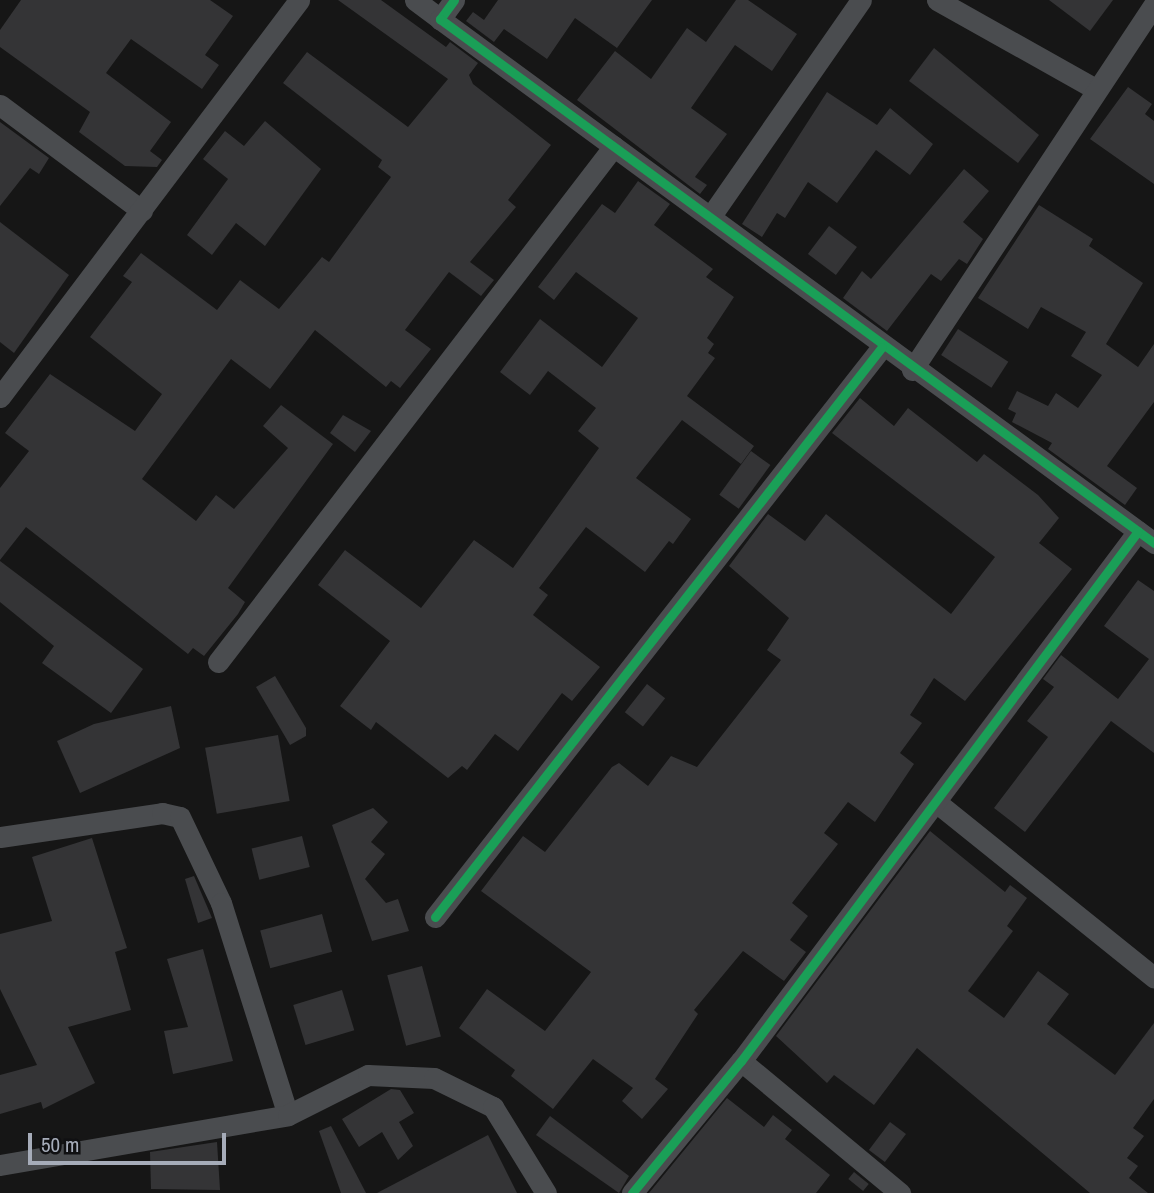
<!DOCTYPE html>
<style>
body{margin:0}
#map{position:relative;width:1154px;height:1193px;overflow:hidden;background:#161616;font-family:"Archivo Narrow",sans-serif}
div>[style]{position:absolute}
[style*='--x']{left:calc(var(--x)*1px);top:calc(var(--y)*1px);width:calc(var(--w)*1px);rotate:calc(var(--a)*1deg)}
.building>*{inset:0;background:#343436;transform-origin:0 0}
.street>*{height:21px;margin:-10.5px;padding:0 10.5px;transform-origin:10.5px;border-radius:10.5px;background:#4a4c4f}
.cycleway>*{height:9px;margin:-4.5px;padding:0 4.5px;transform-origin:4.5px;border-radius:4.5px;background:#1a9f57}
span{translate:-50% -50%;white-space:nowrap;text-align:center;line-height:1.15;-webkit-text-stroke:7px #101012;paint-order:stroke}
.scale{position:absolute;left:28px;top:1133px;width:198px;height:32px;box-sizing:border-box;border:4px solid #a6acb9;border-top:0;padding-left:9px;font-size:21px;line-height:24px;white-space:nowrap;color:#a6acb9;-webkit-text-stroke:5px #101012;paint-order:stroke}
</style>
<div id="map">
<div class="building">
<div style="clip-path:polygon(21px 0,210px 0,233px 16px,205px 55px,219px 65px,202px 89px,131px 39px,106px 73px,171px 122px,150px 151px,162px 160px,157px 167px,125px 166px,79px 132px,90px 112px,0 47px,0 30px)"></div>
<div style="clip-path:polygon(338px 0,381px 0,446px 47px,450px 42px,478px 63px,469px 75px,473px 84px,551px 145px,508px 200px,516px 207px,470px 262px,494px 280px,481px 296px,449px 272px,405px 330px,431px 349px,400px 388px,391px 381px,386px 387px,315px 330px,270px 389px,231px 359px,142px 479px,196px 521px,216px 495px,234px 509px,288px 448px,263px 426px,281px 405px,333px 444px,228px 588px,245px 602px,238px 614px,204px 656px,193px 648px,188px 654px,26px 527px,0 560px,0 488px,29px 451px,5px 433px,50px 374px,135px 431px,162px 394px,90px 337px,132px 282px,123px 276px,141px 253px,217px 310px,240px 280px,279px 309px,322px 257px,329px 262px,391px 177px,378px 167px,382px 160px,283px 83px,307px 52px,408px 127px,448px 79px)"></div>
<div style="clip-path:polygon(498px 0,652px 0,617px 48px,575px 18px,547px 59px,504px 29px,494px 42px,466px 21px,473px 12px,484px 20px)"></div>
<div style="clip-path:polygon(736px 0,748px 0,797px 34px,772px 71px,735px 45px,691px 108px,727px 134px,695px 177px,707px 185px,700px 194px,577px 100px,615px 51px,651px 79px,687px 28px,706px 42px)"></div>
<div style="clip-path:polygon(1049px 0,1113px 0,1090px 31px)"></div>
<div style="clip-path:polygon(934px 48px,1039px 135px,1018px 163px,909px 81px)"></div>
<div style="clip-path:polygon(1128px 87px,1152px 104px,1145px 114px,1154px 121px,1154px 184px,1090px 139px)"></div>
<div style="clip-path:polygon(827px 92px,877px 125px,890px 108px,933px 144px,910px 175px,876px 150px,837px 203px,808px 182px,785px 218px,777px 213px,762px 237px,742px 224px)"></div>
<div style="clip-path:polygon(265px 121px,321px 169px,265px 246px,236px 223px,212px 255px,187px 235px,228px 179px,203px 159px,225px 131px,244px 146px)"></div>
<div style="clip-path:polygon(0 122px,49px 158px,39px 174px,30px 168px,0 206px)"></div>
<div style="clip-path:polygon(964px 169px,989px 191px,963px 222px,983px 239px,967px 264px,959px 259px,941px 281px,931px 274px,887px 331px,843px 298px,862px 271px,871px 279px)"></div>
<div style="clip-path:polygon(638px 181px,670px 204px,654px 225px,713px 269px,706px 277px,734px 297px,707px 338px,714px 344px,708px 353px,715px 358px,687px 396px,754px 446px,741px 464px,682px 420px,636px 478px,691px 519px,673px 544px,669px 541px,645px 572px,586px 527px,539px 588px,548px 595px,533px 615px,600px 667px,572px 701px,562px 693px,518px 751px,495px 734px,467px 770px,462px 766px,448px 778px,376px 722px,371px 730px,340px 706px,390px 641px,318px 585px,345px 550px,421px 608px,474px 540px,513px 568px,599px 448px,578px 431px,596px 408px,548px 371px,530px 395px,500px 372px,540px 319px,602px 367px,638px 318px,576px 272px,554px 300px,538px 287px,602px 204px,615px 213px)"></div>
<div style="clip-path:polygon(1039px 205px,1093px 239px,1089px 246px,1143px 283px,1106px 344px,1138px 367px,1154px 344px,1154px 402px,1107px 466px,1137px 488px,1125px 505px,1048px 449px,1052px 443px,1012px 422px,1016px 413px,1008px 409px,1017px 391px,1048px 406px,1056px 393px,1078px 408px,1102px 375px,1071px 356px,1086px 332px,1041px 307px,1028px 329px,978px 298px)"></div>
<div style="clip-path:polygon(0 222px,69px 275px,14px 353px,0 342px)"></div>
<div style="left:829px;top:226px;width:35px;height:35px;rotate:37deg"></div>
<div style="left:958px;top:329px;width:60px;height:31px;rotate:33deg"></div>
<div style="clip-path:polygon(860px 398px,894px 426px,908px 408px,977px 462px,984px 454px,1038px 495px,1059px 518px,1039px 543px,1072px 569px,965px 701px,934px 678px,910px 715px,922px 723px,900px 753px,914px 764px,875px 822px,848px 802px,824px 833px,838px 844px,792px 903px,808px 916px,790px 940px,806px 952px,784px 981px,743px 951px,694px 1010px,698px 1014px,655px 1079px,668px 1089px,642px 1119px,622px 1101px,633px 1088px,593px 1059px,553px 1109px,511px 1076px,515px 1070px,459px 1028px,487px 989px,545px 1031px,591px 972px,481px 891px,523px 836px,545px 852px,612px 767px,619px 763px,648px 786px,671px 756px,697px 767px,781px 660px,767px 650px,789px 618px,729px 566px,768px 514px,805px 541px,826px 514px,951px 614px,995px 557px,832px 433px)"></div>
<div style="clip-path:polygon(343px 415px,371px 431px,355px 452px,330px 433px)"></div>
<div style="left:751px;top:451px;width:24px;height:54px;rotate:36deg"></div>
<div style="clip-path:polygon(0 561px,143px 669px,111px 713px,42px 663px,54px 646px,0 602px)"></div>
<div style="clip-path:polygon(1138px 580px,1154px 591px,1154px 753px,1111px 721px,1025px 832px,994px 808px,1048px 737px,1027px 721px,1054px 687px,1043px 679px,1061px 655px,1118px 699px,1149px 659px,1104px 626px)"></div>
<div style="clip-path:polygon(275px 676px,306px 728px,306px 736px,290px 745px,256px 687px)"></div>
<div style="left:647px;top:684px;width:23px;height:36px;rotate:38deg"></div>
<div style="clip-path:polygon(171px 706px,180px 748px,80px 793px,57px 741px,94px 724px)"></div>
<div style="left:278px;top:735px;width:67px;height:74px;rotate:80deg"></div>
<div style="clip-path:polygon(373px 808px,388px 822px,371px 842px,385px 854px,365px 879px,386px 903px,398px 899px,409px 931px,372px 941px,332px 825px)"></div>
<div style="clip-path:polygon(930px 831px,1005px 892px,1010px 885px,1027px 898px,1007px 926px,1013px 931px,968px 991px,1004px 1018px,1038px 971px,1069px 994px,1047px 1024px,1115px 1075px,1154px 1023px,1154px 1099px,1133px 1128px,1144px 1136px,1127px 1158px,1138px 1166px,1129px 1178px,1148px 1193px,1090px 1193px,917px 1048px,874px 1105px,834px 1075px,827px 1083px,776px 1036px)"></div>
<div style="left:302px;top:836px;width:32px;height:52px;rotate:76deg"></div>
<div style="clip-path:polygon(92px 838px,127px 948px,115px 952px,131px 1010px,68px 1027px,95px 1083px,43px 1109px,41px 1102px,0 1114px,0 1075px,37px 1065px,0 989px,0 934px,52px 921px,32px 857px)"></div>
<div style="clip-path:polygon(194px 876px,212px 918px,198px 923px,185px 879px)"></div>
<div style="left:322px;top:914px;width:39px;height:64px;rotate:75deg"></div>
<div style="clip-path:polygon(203px 949px,233px 1061px,173px 1074px,164px 1031px,188px 1027px,167px 959px)"></div>
<div style="left:422px;top:966px;width:73px;height:36px;rotate:75deg"></div>
<div style="left:342px;top:990px;width:42px;height:51px;rotate:73deg"></div>
<div style="clip-path:polygon(391px 1089px,400px 1090px,414px 1113px,399px 1122px,413px 1146px,398px 1160px,382px 1132px,359px 1147px,342px 1119px)"></div>
<div style="clip-path:polygon(727px 1098px,764px 1127px,773px 1115px,792px 1130px,785px 1139px,830px 1175px,816px 1193px,649px 1193px)"></div>
<div style="clip-path:polygon(550px 1116px,629px 1176px,619px 1193px,536px 1135px)"></div>
<div style="left:890px;top:1122px;width:20px;height:35px;rotate:37deg"></div>
<div style="clip-path:polygon(331px 1126px,366px 1193px,341px 1193px,319px 1131px)"></div>
<div style="clip-path:polygon(488px 1135px,517px 1193px,377px 1193px,419px 1171px)"></div>
<div style="clip-path:polygon(217px 1142px,220px 1190px,151px 1189px,150px 1152px)"></div>
<div style="left:854px;top:1172px;width:19px;height:9px;rotate:39deg"></div>
</div>
<div class="street">
<div style="--x:415;--y:0;--w:31;--a:37"></div>
<div style="--x:454;--y:0;--w:24;--a:126"></div>
<div style="--x:440;--y:19;--w:886;--a:36.27"></div>
<div style="--x:937;--y:0;--w:180;--a:29.3"></div>
<div style="--x:0;--y:105;--w:177;--a:36.7"></div>
<div style="--x:713;--y:213;--w:259;--a:-55.2"></div>
<div style="--x:912;--y:370;--w:438;--a:-56.5"></div>
<div style="--x:0;--y:397;--w:497;--a:-53"></div>
<div style="--x:218;--y:662;--w:650;--a:-52.5"></div>
<div style="--x:936;--y:802;--w:280;--a:38.8"></div>
<div style="--x:0;--y:837;--w:164;--a:-8.4"></div>
<div style="--x:162;--y:813;--w:18;--a:13"></div>
<div style="--x:180;--y:817;--w:95;--a:64.5"></div>
<div style="--x:221;--y:903;--w:222;--a:72.5"></div>
<div style="--x:435;--y:917;--w:724;--a:-51.9"></div>
<div style="--x:741;--y:1061;--w:207;--a:39.7"></div>
<div style="--x:0;--y:1165;--w:292;--a:-9.8"></div>
<div style="--x:288;--y:1115;--w:89;--a:-26.6"></div>
<div style="--x:368;--y:1075;--w:66;--a:2.6"></div>
<div style="--x:434;--y:1078;--w:66;--a:26.2"></div>
<div style="--x:493;--y:1107;--w:101;--a:58.4"></div>
<div style="--x:632;--y:1193;--w:171;--a:-50.5"></div>
<div style="--x:741;--y:1061;--w:662;--a:-53.16"></div>
</div>
<div class="cycleway">
<div style="--x:454;--y:0;--w:24;--a:126"></div>
<div style="--x:440;--y:19;--w:886;--a:36.27"></div>
<div style="--x:435;--y:917;--w:724;--a:-51.9"></div>
<div style="--x:632;--y:1193;--w:171;--a:-50.5"></div>
<div style="--x:741;--y:1061;--w:662;--a:-53.16"></div>
</div>
<div class="scale">50 m</div>
</div>
